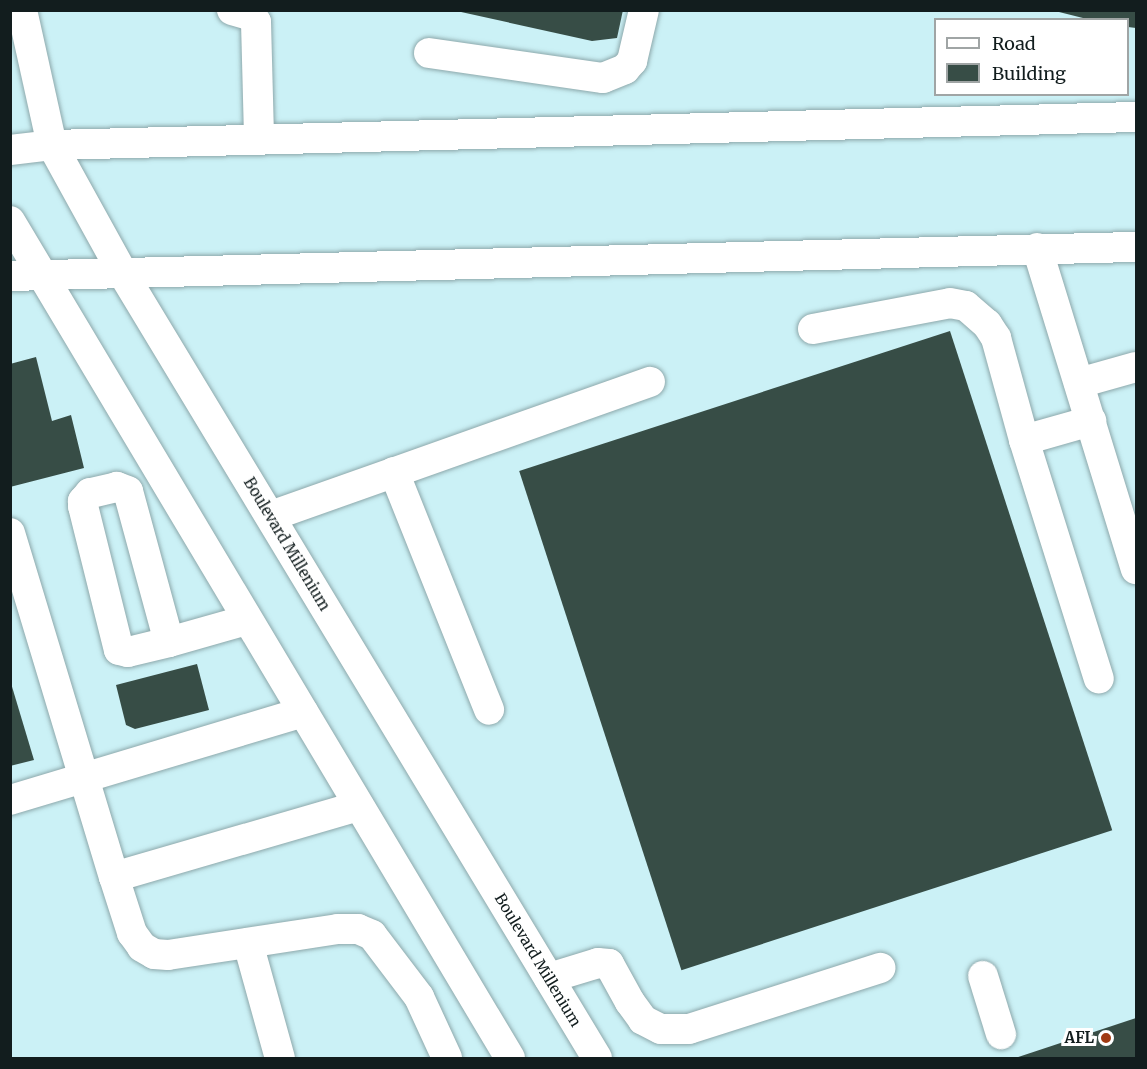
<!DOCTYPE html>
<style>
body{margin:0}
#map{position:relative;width:1147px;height:1069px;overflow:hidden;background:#defbfe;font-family:Merriweather,serif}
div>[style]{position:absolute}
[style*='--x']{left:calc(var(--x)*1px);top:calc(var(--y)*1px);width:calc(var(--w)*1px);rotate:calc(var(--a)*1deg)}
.built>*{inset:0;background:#cbf1f6}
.building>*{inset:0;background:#374d46;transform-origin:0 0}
.roads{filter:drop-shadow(0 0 2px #8da8ab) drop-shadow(0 0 2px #8da8ab)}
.minor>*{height:30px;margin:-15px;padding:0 15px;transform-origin:15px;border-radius:15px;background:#fff}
.dots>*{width:16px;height:16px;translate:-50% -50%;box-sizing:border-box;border:3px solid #fff;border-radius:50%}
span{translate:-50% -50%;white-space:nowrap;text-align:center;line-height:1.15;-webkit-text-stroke:6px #fff;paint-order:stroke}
.street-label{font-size:15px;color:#121d1e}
.poi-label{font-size:15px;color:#121d1e;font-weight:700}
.right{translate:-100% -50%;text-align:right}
.frame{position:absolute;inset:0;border:12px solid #121d1e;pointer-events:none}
.legend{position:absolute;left:934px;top:18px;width:195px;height:78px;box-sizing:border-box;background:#fff;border:2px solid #a0a5a5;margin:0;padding:8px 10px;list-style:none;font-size:18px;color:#121d1e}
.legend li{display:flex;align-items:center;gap:12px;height:30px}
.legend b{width:30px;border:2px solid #a0a5a5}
</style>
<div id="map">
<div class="built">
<div style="clip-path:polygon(evenodd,10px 11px,1136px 11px,1136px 1058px,11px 1058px,10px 11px,936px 20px,1128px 20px,1128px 94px,936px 94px,936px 20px)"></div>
</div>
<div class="building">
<div style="clip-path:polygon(452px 10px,623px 10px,617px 38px,592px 41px)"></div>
<div style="clip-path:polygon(1051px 10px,1136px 10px,1136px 28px,1128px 27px,1128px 20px,1091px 20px)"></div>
<div style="left:950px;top:331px;width:525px;height:453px;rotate:72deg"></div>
<div style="clip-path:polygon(36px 357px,52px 421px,71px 415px,84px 468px,10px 487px,10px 364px)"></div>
<div style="clip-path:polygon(197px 664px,209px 710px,135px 729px,126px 725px,116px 685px)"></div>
<div style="clip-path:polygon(10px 680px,34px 760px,10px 766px)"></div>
<div style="clip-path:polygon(1136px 1018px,1136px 1058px,1015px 1058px)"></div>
</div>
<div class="roads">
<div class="minor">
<div style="--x:22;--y:10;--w:138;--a:77.5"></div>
<div style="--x:52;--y:145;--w:145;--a:61.1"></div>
<div style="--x:122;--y:272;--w:918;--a:58.85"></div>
<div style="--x:232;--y:10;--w:19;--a:16"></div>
<div style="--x:250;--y:15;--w:9;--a:49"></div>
<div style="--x:256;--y:22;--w:117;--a:88.5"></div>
<div style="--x:429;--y:53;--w:176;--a:8.2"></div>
<div style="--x:603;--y:78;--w:24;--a:-22"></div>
<div style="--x:625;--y:69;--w:11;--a:-49"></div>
<div style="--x:632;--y:61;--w:52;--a:-76.8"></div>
<div style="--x:10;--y:150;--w:42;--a:-6.8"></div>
<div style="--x:52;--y:145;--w:1084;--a:-1.48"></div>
<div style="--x:10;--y:221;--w:975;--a:59.15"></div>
<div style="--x:1037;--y:248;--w:336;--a:72.9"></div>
<div style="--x:10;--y:276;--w:1126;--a:-1.48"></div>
<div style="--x:813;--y:329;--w:139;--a:-10.7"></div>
<div style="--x:950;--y:303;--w:16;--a:11"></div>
<div style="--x:966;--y:306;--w:28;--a:41"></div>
<div style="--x:987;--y:324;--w:17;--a:57"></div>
<div style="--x:996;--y:338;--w:106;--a:74.6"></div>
<div style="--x:1024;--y:440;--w:250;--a:72.6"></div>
<div style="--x:1079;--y:383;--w:59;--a:-15.7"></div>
<div style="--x:1024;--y:440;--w:70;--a:-15.8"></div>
<div style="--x:394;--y:472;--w:256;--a:68.2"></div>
<div style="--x:271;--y:516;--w:402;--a:-19.5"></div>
<div style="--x:10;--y:533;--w:359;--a:73.2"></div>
<div style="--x:114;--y:877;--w:255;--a:-16.2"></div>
<div style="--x:169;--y:642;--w:156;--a:-105.2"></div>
<div style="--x:128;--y:491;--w:12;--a:-160"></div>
<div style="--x:117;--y:487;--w:28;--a:167"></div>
<div style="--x:90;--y:493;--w:11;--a:131"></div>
<div style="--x:83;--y:501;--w:5;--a:90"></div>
<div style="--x:83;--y:506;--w:148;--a:76"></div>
<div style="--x:119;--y:650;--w:9;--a:13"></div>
<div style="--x:128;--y:652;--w:42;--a:-13.7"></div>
<div style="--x:169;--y:642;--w:81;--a:-15.8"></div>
<div style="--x:10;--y:800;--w:306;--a:-16.7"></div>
<div style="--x:114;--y:877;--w:59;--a:72.2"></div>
<div style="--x:132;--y:933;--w:17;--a:54"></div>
<div style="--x:142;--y:947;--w:14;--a:30"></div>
<div style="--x:154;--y:954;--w:14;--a:4"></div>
<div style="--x:168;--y:955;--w:172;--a:-8.7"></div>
<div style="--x:338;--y:929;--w:20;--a:0"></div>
<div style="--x:358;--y:929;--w:15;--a:23"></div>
<div style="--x:372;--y:935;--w:78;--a:52.8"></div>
<div style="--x:419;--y:997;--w:67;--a:65.3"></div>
<div style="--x:248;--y:943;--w:119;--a:74.5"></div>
<div style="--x:983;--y:976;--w:61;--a:72.8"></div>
<div style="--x:549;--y:978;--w:51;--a:-17"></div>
<div style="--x:598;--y:963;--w:11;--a:5"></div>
<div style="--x:609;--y:964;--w:43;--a:61.1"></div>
<div style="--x:630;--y:1002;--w:22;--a:54"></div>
<div style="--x:643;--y:1020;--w:20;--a:27"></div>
<div style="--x:661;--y:1029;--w:28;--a:0"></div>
<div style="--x:689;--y:1029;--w:201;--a:-17.7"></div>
</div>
</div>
<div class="dots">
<div style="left:1106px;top:1038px;background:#a03a13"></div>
</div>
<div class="street-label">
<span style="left:287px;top:544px;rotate:59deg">Boulevard Millenium</span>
<span style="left:538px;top:960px;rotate:59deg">Boulevard Millenium</span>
</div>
<div class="poi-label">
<span class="right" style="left:1094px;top:1038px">AFL</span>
</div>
<div class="frame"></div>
<ul class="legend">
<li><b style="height:8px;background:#fff"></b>Road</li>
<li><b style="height:16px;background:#374d46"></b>Building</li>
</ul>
</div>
